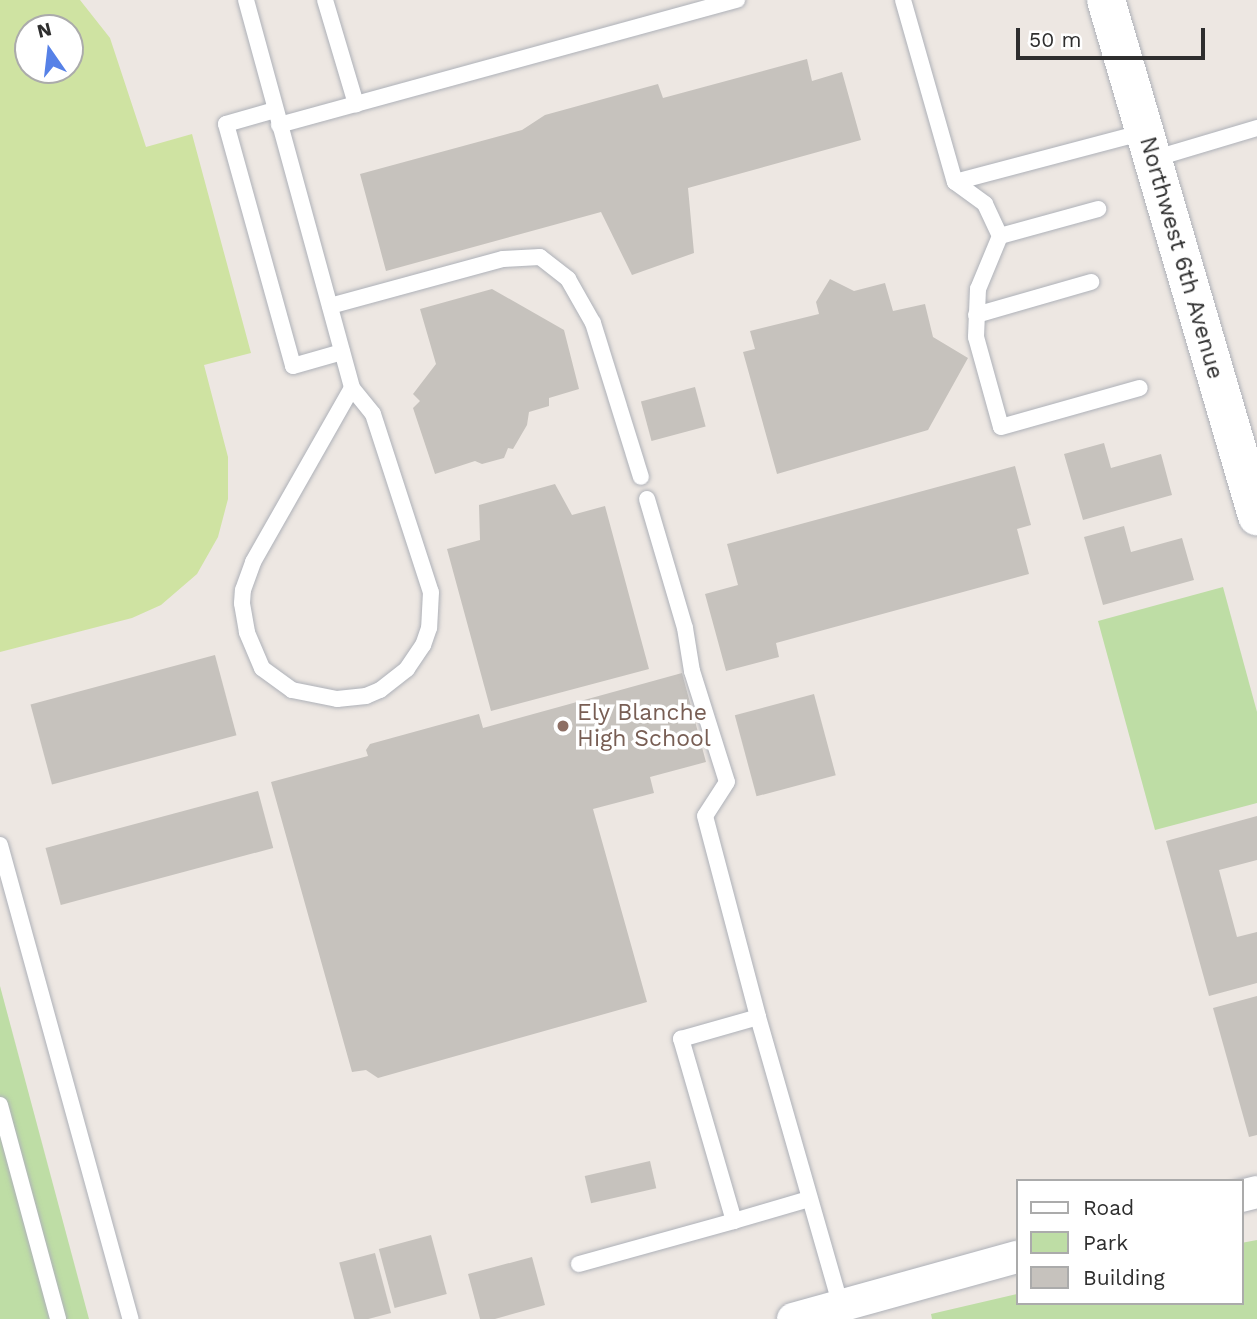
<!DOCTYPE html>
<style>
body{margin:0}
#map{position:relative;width:1257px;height:1319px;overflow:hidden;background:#ede7e2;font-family:"Work Sans",sans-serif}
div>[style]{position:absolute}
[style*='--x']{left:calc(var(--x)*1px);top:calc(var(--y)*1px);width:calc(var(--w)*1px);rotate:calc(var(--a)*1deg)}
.green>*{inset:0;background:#bedda5}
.pitch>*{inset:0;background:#cfe3a2}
.building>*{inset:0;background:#c6c2bd;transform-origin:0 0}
.roads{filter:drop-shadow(0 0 2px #aeb1b8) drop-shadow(0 0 2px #aeb1b8)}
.service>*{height:16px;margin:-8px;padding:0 8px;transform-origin:8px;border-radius:8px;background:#fff}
.minor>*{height:32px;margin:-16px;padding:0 16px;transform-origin:16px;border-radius:16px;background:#fff}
.tertiary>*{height:38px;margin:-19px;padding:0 19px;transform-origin:19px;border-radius:19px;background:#fff}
.dots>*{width:19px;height:19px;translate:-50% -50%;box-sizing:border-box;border:4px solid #fff;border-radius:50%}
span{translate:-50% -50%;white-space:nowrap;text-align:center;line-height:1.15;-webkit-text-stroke:7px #fff;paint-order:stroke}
.street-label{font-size:23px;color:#2e2e2e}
.education-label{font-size:23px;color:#785e54}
.left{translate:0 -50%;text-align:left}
.legend{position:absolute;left:1016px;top:1179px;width:228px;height:126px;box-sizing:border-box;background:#fff;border:2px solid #ababab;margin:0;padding:9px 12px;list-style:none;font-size:21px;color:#2e2e2e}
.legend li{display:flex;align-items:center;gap:14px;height:35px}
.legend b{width:35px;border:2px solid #ababab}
.north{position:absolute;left:14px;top:14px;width:70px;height:70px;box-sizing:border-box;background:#fff;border:2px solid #ababab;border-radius:50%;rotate:346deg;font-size:19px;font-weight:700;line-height:28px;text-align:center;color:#2e2e2e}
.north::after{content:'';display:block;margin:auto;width:24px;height:32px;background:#5681e7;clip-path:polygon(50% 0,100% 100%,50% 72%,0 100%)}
.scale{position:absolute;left:1016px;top:28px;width:189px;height:32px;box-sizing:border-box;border:4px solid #2e2e2e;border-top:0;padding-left:9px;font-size:21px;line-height:24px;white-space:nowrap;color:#2e2e2e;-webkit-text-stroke:5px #fff;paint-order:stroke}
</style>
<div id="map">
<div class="green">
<div style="clip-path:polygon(1223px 587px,1257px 712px,1257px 803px,1155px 830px,1098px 621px)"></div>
<div style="clip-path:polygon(0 986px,89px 1319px,0 1319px)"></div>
<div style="clip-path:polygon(1257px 1240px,1257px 1319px,932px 1319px,931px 1314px,1017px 1294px,1017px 1303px,1241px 1303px,1241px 1243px)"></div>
</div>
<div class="pitch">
<div style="clip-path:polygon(evenodd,0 0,80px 0,110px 38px,146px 147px,192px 134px,251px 353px,204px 365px,228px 457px,228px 499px,218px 537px,197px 574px,161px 605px,132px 618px,0 652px,0 0,28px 28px,70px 28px,70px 70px,28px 70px,28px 28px)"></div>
</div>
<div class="building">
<div style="clip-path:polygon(807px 59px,812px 81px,842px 72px,861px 140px,688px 188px,694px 253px,632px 275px,601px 212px,386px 271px,360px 174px,522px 130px,545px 115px,658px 84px,663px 98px)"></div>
<div style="clip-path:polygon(830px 279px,854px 291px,885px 283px,893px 311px,925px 304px,933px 337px,968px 358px,928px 430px,777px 474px,743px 352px,755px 349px,750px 331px,819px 314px,816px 302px)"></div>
<div style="clip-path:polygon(492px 289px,564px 330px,579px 389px,549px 398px,549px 406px,529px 412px,527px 425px,513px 449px,508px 448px,504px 458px,482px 464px,475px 461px,435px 474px,413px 408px,420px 401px,413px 394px,436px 364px,420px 309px)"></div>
<div style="left:695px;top:387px;width:41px;height:56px;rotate:75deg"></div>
<div style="clip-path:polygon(1104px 443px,1111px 468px,1161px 454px,1172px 495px,1083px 520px,1064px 454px)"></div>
<div style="clip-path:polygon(1015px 466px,1031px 525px,1017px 529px,1029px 574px,776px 643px,779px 657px,726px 671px,705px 594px,738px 585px,727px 544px)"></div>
<div style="clip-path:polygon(555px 484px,572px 515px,605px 506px,649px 669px,491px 711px,447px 549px,480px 540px,479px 505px)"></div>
<div style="clip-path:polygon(1124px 526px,1131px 552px,1182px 538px,1194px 580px,1103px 605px,1084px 537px)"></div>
<div style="left:215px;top:655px;width:83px;height:191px;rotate:75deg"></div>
<div style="clip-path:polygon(682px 673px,706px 762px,650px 777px,654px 793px,593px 809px,647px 1002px,378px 1078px,366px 1070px,352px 1072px,271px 782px,368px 756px,366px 750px,370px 744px,479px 714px,483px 728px)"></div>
<div style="left:814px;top:694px;width:84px;height:82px;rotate:75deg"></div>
<div style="left:258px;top:791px;width:59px;height:220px;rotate:75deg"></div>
<div style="clip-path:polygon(1257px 816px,1257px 860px,1219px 870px,1237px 937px,1257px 932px,1257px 983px,1209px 996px,1166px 841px)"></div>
<div style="clip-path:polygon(1257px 996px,1257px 1135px,1249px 1137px,1213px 1008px)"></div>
<div style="left:650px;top:1161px;width:28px;height:67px;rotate:77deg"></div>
<div style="left:431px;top:1235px;width:61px;height:54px;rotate:75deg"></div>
<div style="left:375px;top:1253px;width:62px;height:37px;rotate:75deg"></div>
<div style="clip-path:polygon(532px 1257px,545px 1305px,495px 1319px,480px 1319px,468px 1274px)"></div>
</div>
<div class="roads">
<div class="service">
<div style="--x:246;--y:0;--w:402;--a:74.7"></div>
<div style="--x:352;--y:388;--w:33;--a:51"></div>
<div style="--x:373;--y:414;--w:187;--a:72"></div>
<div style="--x:431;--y:592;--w:36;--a:93"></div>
<div style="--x:429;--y:628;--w:18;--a:109"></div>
<div style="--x:423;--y:645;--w:29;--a:124"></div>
<div style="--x:407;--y:669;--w:34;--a:142"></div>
<div style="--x:380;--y:690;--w:15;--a:157"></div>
<div style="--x:366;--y:696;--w:29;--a:174"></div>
<div style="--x:337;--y:699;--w:46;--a:-168.7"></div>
<div style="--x:292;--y:690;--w:37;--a:-144"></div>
<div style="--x:262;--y:668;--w:39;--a:-113"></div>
<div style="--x:247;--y:632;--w:29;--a:-100"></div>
<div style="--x:242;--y:603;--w:13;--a:-86"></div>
<div style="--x:243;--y:590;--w:30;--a:-70"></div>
<div style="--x:253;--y:562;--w:200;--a:-60.4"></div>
<div style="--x:325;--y:0;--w:109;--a:73.4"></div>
<div style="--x:903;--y:0;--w:189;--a:74.1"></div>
<div style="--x:955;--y:182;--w:37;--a:36"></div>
<div style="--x:985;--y:204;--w:35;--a:65"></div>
<div style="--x:1000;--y:236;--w:102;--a:-15.4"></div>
<div style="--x:275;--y:110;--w:51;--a:164.1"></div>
<div style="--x:226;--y:124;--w:251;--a:74.5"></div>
<div style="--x:293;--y:366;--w:51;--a:-15.9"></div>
<div style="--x:279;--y:125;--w:475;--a:-15.3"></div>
<div style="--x:1153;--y:159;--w:109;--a:-16.6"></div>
<div style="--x:955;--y:182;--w:196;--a:-14.8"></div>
<div style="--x:1000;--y:236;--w:57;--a:112.5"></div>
<div style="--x:978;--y:289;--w:48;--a:92.4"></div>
<div style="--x:976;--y:337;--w:93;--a:74.5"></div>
<div style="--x:1001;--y:427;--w:144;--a:-15.7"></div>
<div style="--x:330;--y:306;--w:179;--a:-15.2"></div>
<div style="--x:503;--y:259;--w:37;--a:-3"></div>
<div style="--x:540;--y:257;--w:36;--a:38"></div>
<div style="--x:568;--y:279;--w:51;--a:60.4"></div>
<div style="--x:593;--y:323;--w:161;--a:72.7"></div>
<div style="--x:976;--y:315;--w:120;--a:-16"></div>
<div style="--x:647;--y:499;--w:134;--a:73.6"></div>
<div style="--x:685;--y:628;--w:44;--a:80.8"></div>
<div style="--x:692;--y:671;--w:116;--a:72.5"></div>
<div style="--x:727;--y:782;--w:40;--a:122.9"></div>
<div style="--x:705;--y:816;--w:208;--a:75.2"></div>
<div style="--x:0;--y:845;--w:492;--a:74.6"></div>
<div style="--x:0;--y:1105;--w:222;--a:74.8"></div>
<div style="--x:809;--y:1199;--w:78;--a:163.7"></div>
<div style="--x:734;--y:1221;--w:190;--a:-106.2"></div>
<div style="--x:681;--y:1039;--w:80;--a:-15.9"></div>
<div style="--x:758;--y:1017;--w:301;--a:74"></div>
<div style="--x:579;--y:1264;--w:161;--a:-15.5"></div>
</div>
<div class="minor">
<div style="--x:1241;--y:1196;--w:16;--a:-14"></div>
<div style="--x:793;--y:1319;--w:232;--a:-15.5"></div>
</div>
<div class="tertiary">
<div style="--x:1106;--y:0;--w:538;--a:73.69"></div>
</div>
</div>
<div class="dots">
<div style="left:563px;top:726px;background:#8d6e63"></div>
</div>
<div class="street-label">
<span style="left:1181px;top:258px;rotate:74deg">Northwest 6th Avenue</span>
</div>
<div class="education-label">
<span class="left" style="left:577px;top:726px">Ely Blanche<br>High School</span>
</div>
<ul class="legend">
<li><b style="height:9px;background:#fff"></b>Road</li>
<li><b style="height:19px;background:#bedda5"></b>Park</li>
<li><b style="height:19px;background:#c6c2bd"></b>Building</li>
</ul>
<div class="north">N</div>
<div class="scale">50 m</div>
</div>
